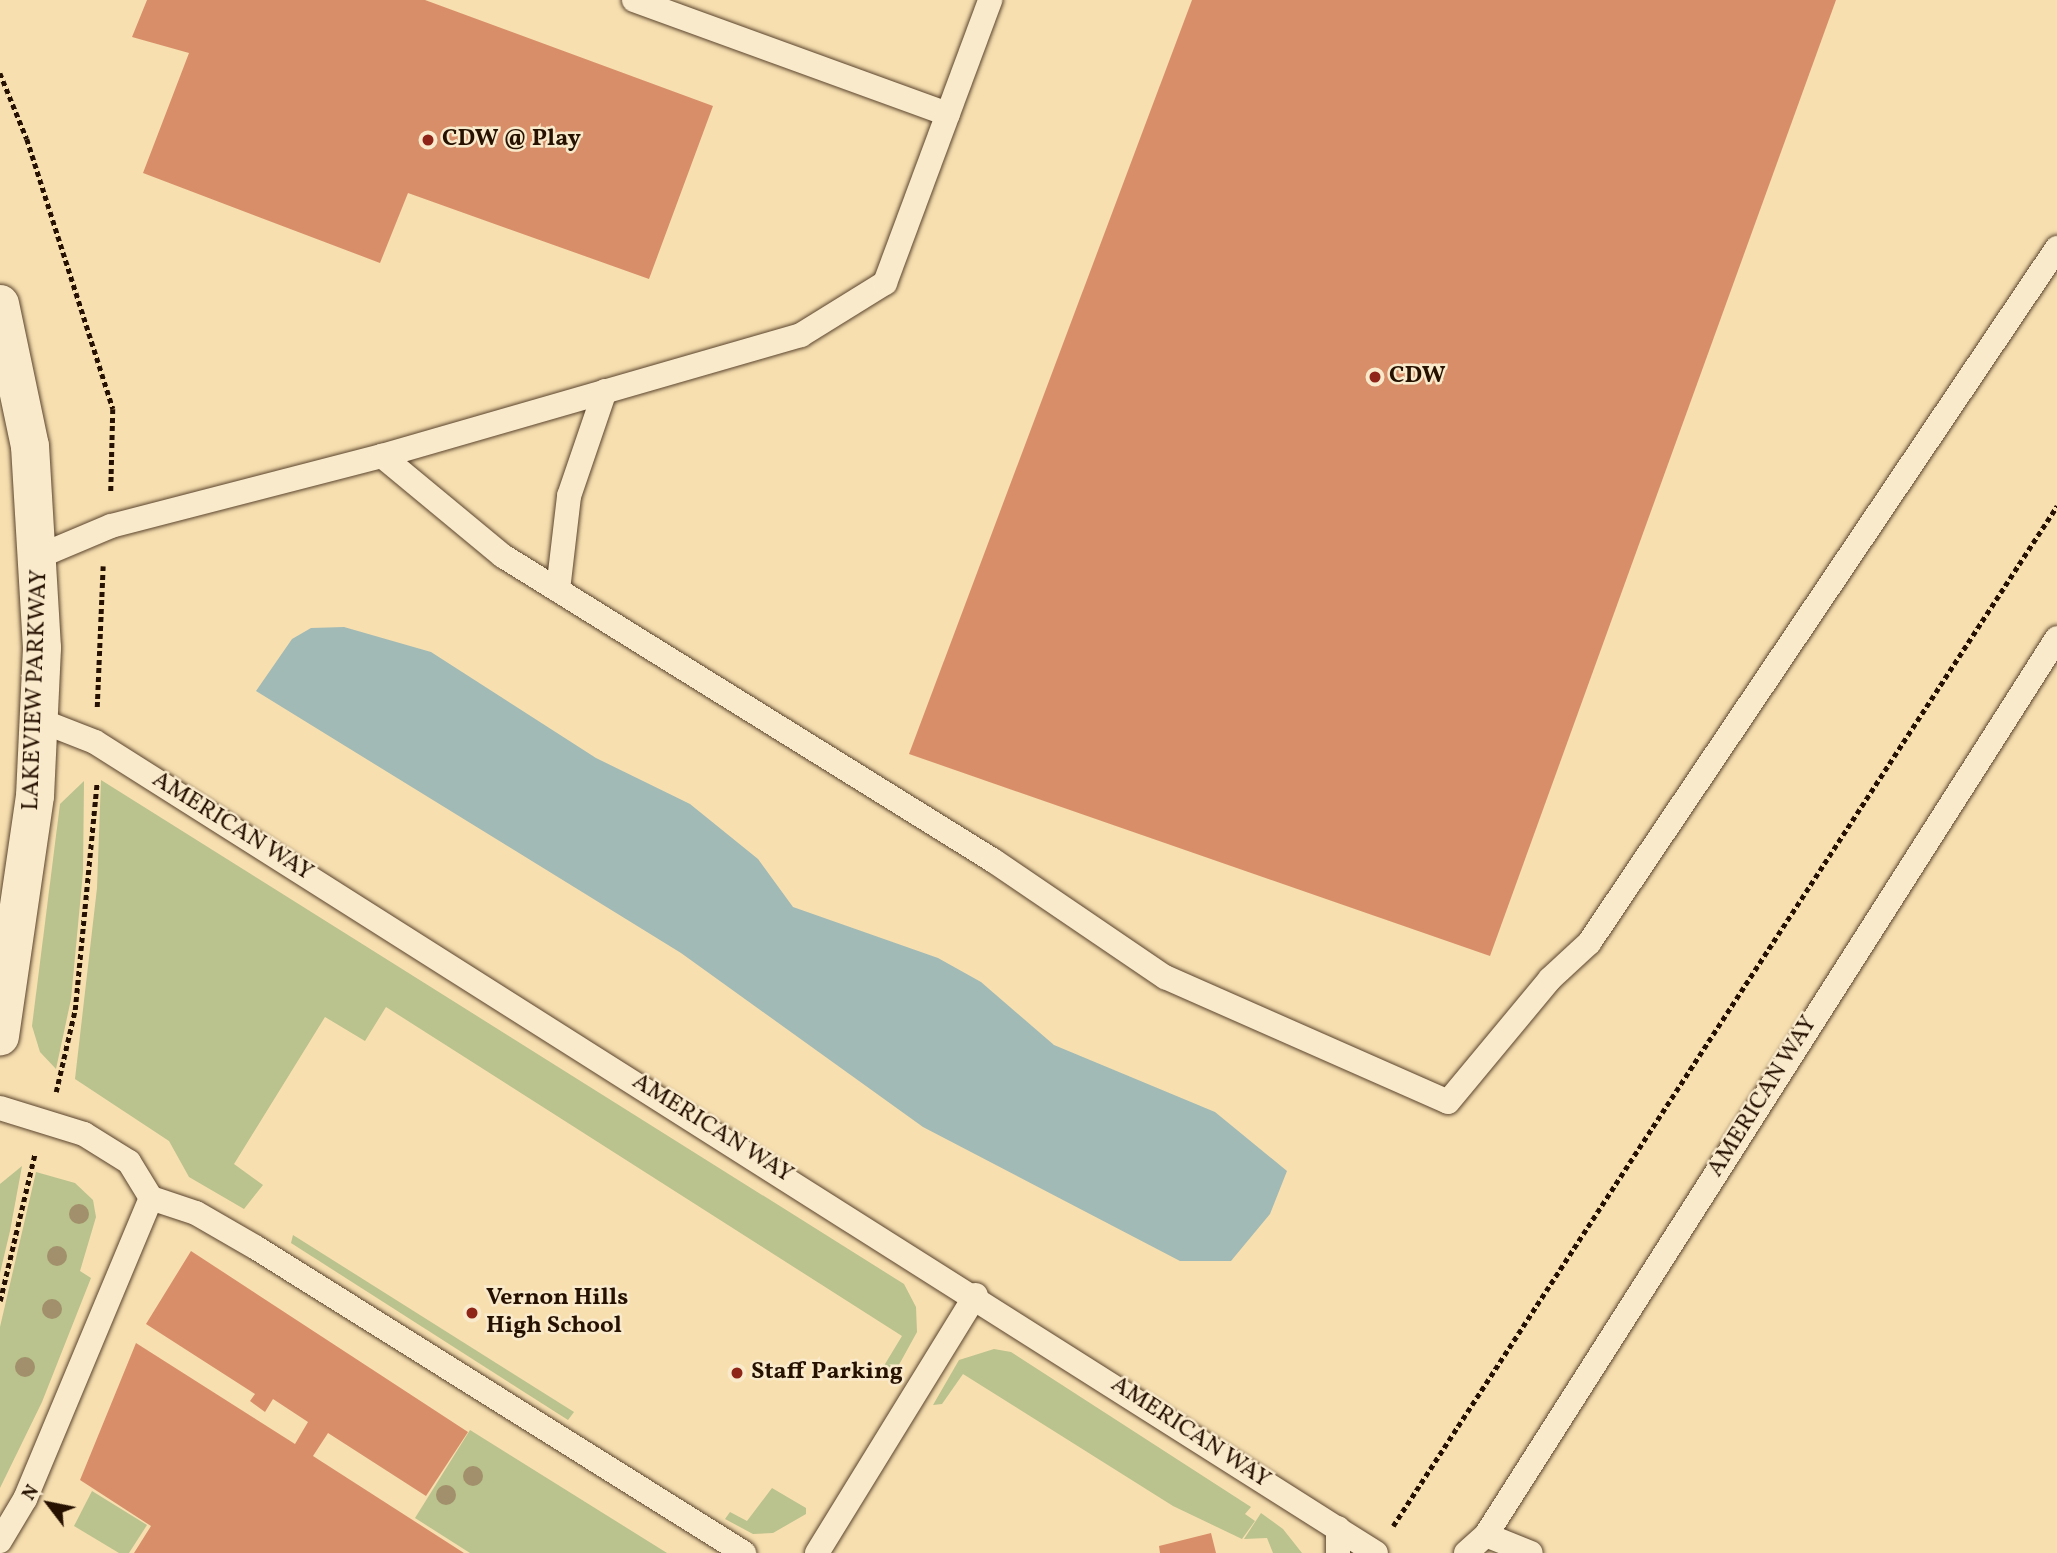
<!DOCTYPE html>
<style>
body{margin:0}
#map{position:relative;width:2057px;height:1553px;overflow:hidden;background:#f7dfb0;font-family:Vollkorn,serif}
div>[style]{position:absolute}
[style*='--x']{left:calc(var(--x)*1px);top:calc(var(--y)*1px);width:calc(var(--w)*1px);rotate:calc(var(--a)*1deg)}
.green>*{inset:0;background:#bac28d}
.water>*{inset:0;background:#a1bab5}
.building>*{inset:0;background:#d88f69}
.path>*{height:4.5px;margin-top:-2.25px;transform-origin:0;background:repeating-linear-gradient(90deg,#261101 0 5px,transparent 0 8.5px)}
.roads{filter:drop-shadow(0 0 2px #5a442d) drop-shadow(0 0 2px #5a442d)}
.service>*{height:24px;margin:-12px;padding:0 12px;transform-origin:12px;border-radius:12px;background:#faeacc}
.tertiary>*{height:38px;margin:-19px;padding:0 19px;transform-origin:19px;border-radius:19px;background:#faeacc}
.trees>*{width:20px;height:20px;margin:-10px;border-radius:50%;background:#a1906b}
.dots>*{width:19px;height:19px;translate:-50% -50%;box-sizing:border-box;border:4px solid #faeacc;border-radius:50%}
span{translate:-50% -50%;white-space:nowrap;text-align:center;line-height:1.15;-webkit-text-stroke:5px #faeacc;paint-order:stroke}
.poi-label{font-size:24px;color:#261101;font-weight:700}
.left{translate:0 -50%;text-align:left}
.street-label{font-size:24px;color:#261101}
.north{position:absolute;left:14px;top:1469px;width:70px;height:70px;-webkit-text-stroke:5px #faeacc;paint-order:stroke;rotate:302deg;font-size:19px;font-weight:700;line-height:28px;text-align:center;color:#261101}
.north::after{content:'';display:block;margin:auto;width:24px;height:32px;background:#261101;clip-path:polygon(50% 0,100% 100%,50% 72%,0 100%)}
</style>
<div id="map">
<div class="green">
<div style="clip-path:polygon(101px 780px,904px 1284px,916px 1307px,917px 1332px,895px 1372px,891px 1376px,882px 1369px,902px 1336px,386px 1007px,365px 1041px,325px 1017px,234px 1164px,263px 1185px,244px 1209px,189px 1177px,169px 1141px,75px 1079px,97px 888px)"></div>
<div style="clip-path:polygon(84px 781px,83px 872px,71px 999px,56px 1069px,40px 1052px,32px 1026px,60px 804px)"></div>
<div style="clip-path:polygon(22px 1166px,10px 1231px,0 1273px,0 1184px)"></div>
<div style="clip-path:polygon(36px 1172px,75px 1183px,93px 1200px,96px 1217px,80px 1271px,91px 1278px,42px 1402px,0 1488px,0 1327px)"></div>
<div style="clip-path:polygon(293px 1235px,574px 1412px,568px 1420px,291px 1243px)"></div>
<div style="clip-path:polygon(994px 1349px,1011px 1352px,1251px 1507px,1245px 1514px,1255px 1521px,1242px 1539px,1173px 1506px,963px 1374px,942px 1404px,933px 1405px,959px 1360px)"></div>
<div style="clip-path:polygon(470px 1430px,667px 1553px,470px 1553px,415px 1518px)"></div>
<div style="clip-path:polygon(772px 1488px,806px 1508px,806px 1514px,773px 1533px,753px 1534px,725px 1519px,730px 1512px,747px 1521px)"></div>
<div style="clip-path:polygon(92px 1491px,147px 1525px,129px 1553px,119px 1553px,74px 1526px)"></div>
<div style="clip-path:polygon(1261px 1513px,1283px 1529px,1302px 1553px,1273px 1553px,1267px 1538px,1244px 1539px)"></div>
</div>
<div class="water">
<div style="clip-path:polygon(344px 627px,431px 652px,596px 758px,690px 804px,758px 859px,793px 907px,938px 958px,981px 982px,1054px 1045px,1215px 1112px,1287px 1171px,1270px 1214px,1231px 1261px,1180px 1261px,923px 1127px,681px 953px,256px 691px,292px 639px,311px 628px)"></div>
</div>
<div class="building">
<div style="clip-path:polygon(147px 0,425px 0,713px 106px,649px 279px,408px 193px,380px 263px,143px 173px,189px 53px,132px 37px)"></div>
<div style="clip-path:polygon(1192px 0,1836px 0,1490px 956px,909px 754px)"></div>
<div style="clip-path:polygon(191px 1251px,468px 1432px,426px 1496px,328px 1433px,313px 1456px,464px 1553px,134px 1553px,151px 1526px,80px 1480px,136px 1343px,295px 1444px,308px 1422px,273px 1399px,265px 1412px,250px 1401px,255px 1394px,146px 1324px)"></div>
<div style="clip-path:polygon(1211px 1533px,1216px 1553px,1160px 1553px,1159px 1546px)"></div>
</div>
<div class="path">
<div style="--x:0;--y:73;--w:71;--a:67.8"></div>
<div style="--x:27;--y:139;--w:283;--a:72.3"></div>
<div style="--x:113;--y:409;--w:82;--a:91.4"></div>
<div style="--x:97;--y:707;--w:141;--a:-87.6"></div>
<div style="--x:56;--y:1092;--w:84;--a:-77"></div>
<div style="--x:75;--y:1010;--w:229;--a:-84.5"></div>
<div style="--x:0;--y:1301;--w:152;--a:-76.7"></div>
<div style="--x:1393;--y:1526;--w:1217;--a:-56.94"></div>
</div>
<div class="roads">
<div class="service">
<div style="--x:634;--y:0;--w:334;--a:20"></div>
<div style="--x:382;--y:456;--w:157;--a:39.6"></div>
<div style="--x:503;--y:556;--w:578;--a:31.85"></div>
<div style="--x:994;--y:861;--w:207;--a:34.2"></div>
<div style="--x:1165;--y:977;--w:309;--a:23.8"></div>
<div style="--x:1448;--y:1102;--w:160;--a:-50.3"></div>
<div style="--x:1550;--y:979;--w:53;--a:-42.7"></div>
<div style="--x:1589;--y:943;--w:838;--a:-56.04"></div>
<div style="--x:40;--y:556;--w:77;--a:-22.9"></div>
<div style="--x:111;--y:526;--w:280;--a:-14.5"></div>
<div style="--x:382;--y:456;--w:436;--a:-16.1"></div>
<div style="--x:801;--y:335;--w:99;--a:-31.8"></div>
<div style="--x:885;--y:283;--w:302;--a:-69.6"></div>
<div style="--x:558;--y:590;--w:95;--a:-83.3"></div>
<div style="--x:569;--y:496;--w:111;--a:-71.1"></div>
<div style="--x:39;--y:720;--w:60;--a:21.4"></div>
<div style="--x:95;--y:742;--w:1516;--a:32.34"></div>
<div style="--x:0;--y:1108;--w:88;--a:17.2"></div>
<div style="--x:84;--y:1134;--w:53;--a:31.9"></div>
<div style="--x:129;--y:1162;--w:42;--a:58.6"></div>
<div style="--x:151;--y:1198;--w:326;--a:112.7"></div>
<div style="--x:25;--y:1499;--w:49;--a:120.8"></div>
<div style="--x:151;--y:1198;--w:47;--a:18.4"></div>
<div style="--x:196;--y:1213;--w:68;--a:30"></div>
<div style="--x:255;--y:1247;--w:577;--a:32.04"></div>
<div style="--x:1338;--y:1528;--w:25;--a:90"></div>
<div style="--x:1486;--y:1535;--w:48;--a:21.8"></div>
<div style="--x:817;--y:1553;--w:303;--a:-58.4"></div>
<div style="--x:1466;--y:1553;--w:27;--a:-42"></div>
<div style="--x:1486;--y:1535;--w:1063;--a:-57.52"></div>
</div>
<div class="tertiary">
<div style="--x:0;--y:304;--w:145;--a:78.1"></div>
<div style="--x:30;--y:446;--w:202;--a:86.6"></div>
<div style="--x:42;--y:648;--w:148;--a:92.7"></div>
<div style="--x:35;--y:796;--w:243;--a:98.3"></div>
</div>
</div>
<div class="trees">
<div style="left:79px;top:1214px"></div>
<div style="left:57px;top:1256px"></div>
<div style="left:52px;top:1309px"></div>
<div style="left:25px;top:1367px"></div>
<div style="left:473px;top:1476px"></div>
<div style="left:446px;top:1495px"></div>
</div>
<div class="dots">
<div style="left:428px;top:140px;background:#8f2418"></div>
<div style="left:1375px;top:377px;background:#8f2418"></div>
<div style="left:472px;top:1313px;background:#8f2418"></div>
<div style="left:737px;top:1373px;background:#8f2418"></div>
</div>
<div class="poi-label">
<span class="left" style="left:442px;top:140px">CDW @ Play</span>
<span class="left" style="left:1389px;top:377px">CDW</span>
<span class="left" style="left:486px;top:1313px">Vernon Hills<br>High School</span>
<span class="left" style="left:751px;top:1373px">Staff Parking</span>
</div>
<div class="street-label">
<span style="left:36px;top:690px;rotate:-88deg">LAKEVIEW PARKWAY</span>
<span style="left:232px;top:827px;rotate:32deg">AMERICAN WAY</span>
<span style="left:1763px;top:1097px;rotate:-58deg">AMERICAN WAY</span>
<span style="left:712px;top:1129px;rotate:32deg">AMERICAN WAY</span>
<span style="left:1190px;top:1433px;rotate:33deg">AMERICAN WAY</span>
</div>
<div class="north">N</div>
</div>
